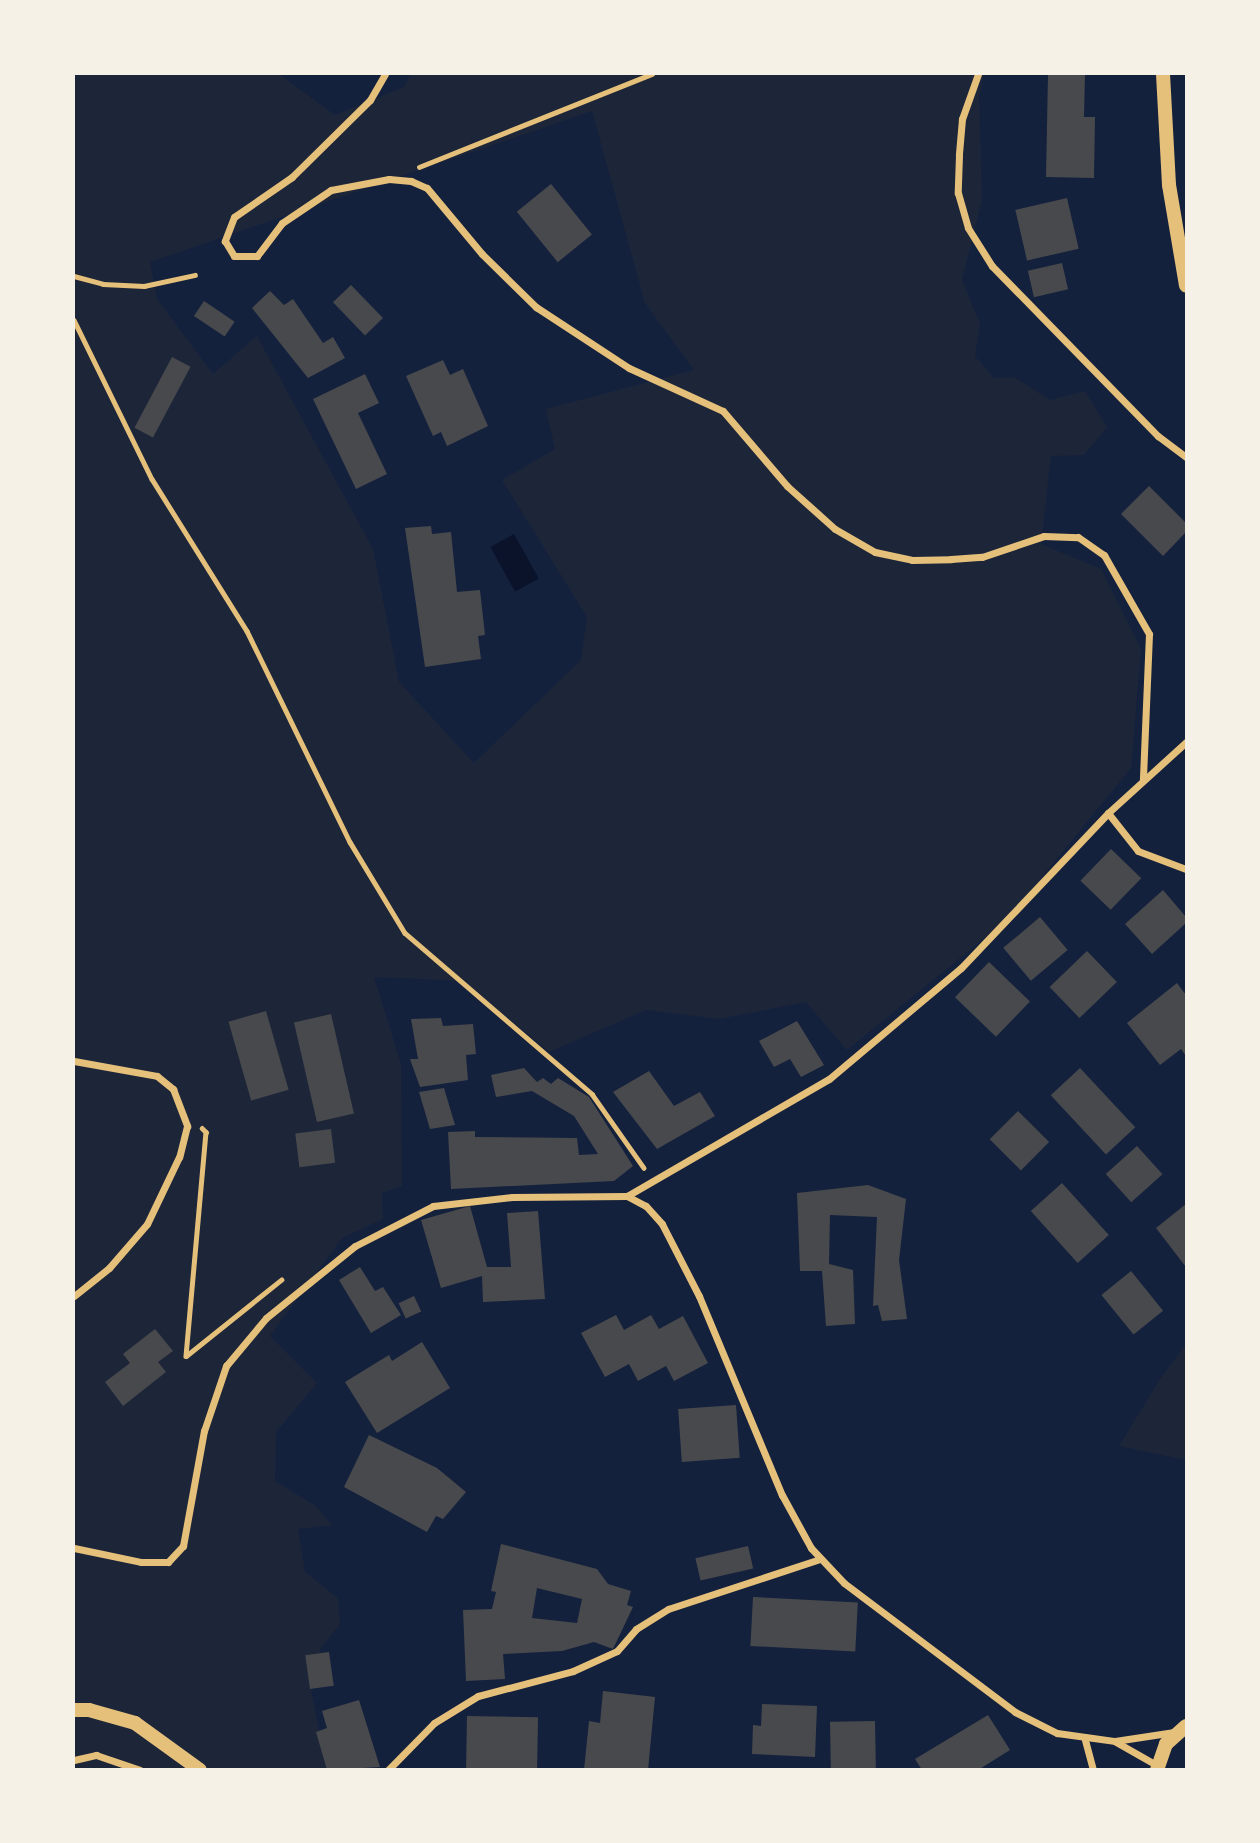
<!DOCTYPE html>
<style>
body{margin:0}
#map{position:relative;width:1260px;height:1843px;overflow:hidden;background:#14213d;font-family:"Archivo Narrow",sans-serif}
div>[style]{position:absolute}
[style*='--x']{left:calc(var(--x)*1px);top:calc(var(--y)*1px);width:calc(var(--w)*1px);rotate:calc(var(--a)*1deg)}
.green>*{inset:0;background:#1d2539}
.water>*{inset:0;background:#0b132b;transform-origin:0 0}
.building>*{inset:0;background:#48494c;transform-origin:0 0}
.path>*{height:4.5px;margin:-2.25px;padding:0 2.25px;transform-origin:2.25px;border-radius:2.25px;background:#e5c07b}
.minor>*{height:7px;margin:-3.5px;padding:0 3.5px;transform-origin:3.5px;border-radius:3.5px;background:#e5c07b}
.secondary>*{height:14px;margin:-7px;padding:0 7px;transform-origin:7px;border-radius:7px;background:#e5c07b}
span{translate:-50% -50%;white-space:nowrap;text-align:center;line-height:1.15;-webkit-text-stroke:7px #f6f1e7;paint-order:stroke}
.frame{position:absolute;inset:0;border:75px solid #f6f1e7;pointer-events:none}
</style>
<div id="map">
<div class="green">
<div style="clip-path:polygon(evenodd,74px 74px,279px 74px,335px 115px,404px 87px,411px 74px,984px 74px,979px 98px,982px 200px,962px 280px,980px 324px,975px 356px,994px 378px,1014px 377px,1050px 400px,1085px 391px,1107px 427px,1084px 455px,1051px 456px,1041px 544px,1101px 569px,1141px 649px,1131px 768px,1007px 920px,847px 1050px,806px 1002px,719px 1019px,646px 1010px,549px 1052px,463px 981px,374px 977px,401px 1064px,402px 1186px,382px 1193px,383px 1219px,342px 1238px,270px 1336px,317px 1383px,276px 1432px,275px 1481px,316px 1506px,332px 1525px,298px 1529px,305px 1572px,338px 1598px,340px 1624px,321px 1648px,311px 1690px,327px 1769px,74px 1769px,74px 74px,592px 111px,645px 303px,694px 370px,546px 409px,555px 449px,502px 480px,587px 617px,581px 660px,474px 763px,399px 682px,373px 549px,257px 336px,213px 374px,157px 299px,150px 262px,592px 111px)"></div>
<div style="clip-path:polygon(1186px 1344px,1186px 1460px,1119px 1446px,1160px 1379px)"></div>
</div>
<div class="water">
<div style="left:514px;top:534px;width:51px;height:27px;rotate:61deg"></div>
</div>
<div class="building">
<div style="clip-path:polygon(1048px 74px,1085px 74px,1084px 117px,1095px 117px,1094px 178px,1046px 177px)"></div>
<div style="left:551px;top:184px;width:65px;height:44px;rotate:51deg"></div>
<div style="left:1067px;top:198px;width:52px;height:53px;rotate:77deg"></div>
<div style="left:1062px;top:263px;width:27px;height:35px;rotate:77deg"></div>
<div style="left:351px;top:285px;width:46px;height:25px;rotate:46deg"></div>
<div style="clip-path:polygon(270px 291px,284px 305px,293px 299px,323px 343px,333px 337px,345px 358px,308px 378px,252px 308px)"></div>
<div style="left:204px;top:301px;width:37px;height:18px;rotate:34deg"></div>
<div style="left:172px;top:357px;width:21px;height:80px;rotate:28deg"></div>
<div style="clip-path:polygon(443px 360px,450px 375px,463px 369px,488px 426px,447px 446px,441px 432px,433px 436px,406px 376px)"></div>
<div style="clip-path:polygon(365px 374px,379px 403px,358px 413px,387px 474px,356px 489px,313px 399px)"></div>
<div style="clip-path:polygon(1149px 486px,1186px 523px,1186px 532px,1163px 556px,1121px 514px)"></div>
<div style="clip-path:polygon(431px 526px,432px 534px,451px 532px,457px 592px,480px 590px,485px 635px,478px 636px,481px 659px,425px 667px,405px 528px)"></div>
<div style="left:1111px;top:849px;width:42px;height:44px;rotate:44deg"></div>
<div style="clip-path:polygon(1163px 890px,1186px 917px,1186px 923px,1152px 954px,1125px 924px)"></div>
<div style="left:1040px;top:917px;width:43px;height:48px;rotate:50deg"></div>
<div style="left:1087px;top:951px;width:43px;height:52px;rotate:46deg"></div>
<div style="left:989px;top:962px;width:57px;height:49px;rotate:44deg"></div>
<div style="clip-path:polygon(1177px 983px,1186px 995px,1186px 1056px,1181px 1049px,1160px 1065px,1127px 1023px)"></div>
<div style="left:266px;top:1011px;width:82px;height:39px;rotate:74deg"></div>
<div style="left:331px;top:1014px;width:102px;height:38px;rotate:77deg"></div>
<div style="clip-path:polygon(441px 1018px,443px 1026px,473px 1024px,476px 1054px,466px 1055px,468px 1080px,420px 1087px,410px 1059px,418px 1059px,411px 1019px)"></div>
<div style="clip-path:polygon(797px 1021px,824px 1065px,801px 1077px,790px 1059px,774px 1067px,759px 1041px)"></div>
<div style="clip-path:polygon(524px 1068px,537px 1082px,543px 1078px,551px 1084px,558px 1078px,589px 1097px,633px 1166px,614px 1181px,451px 1189px,448px 1132px,475px 1131px,475px 1137px,577px 1138px,579px 1155px,598px 1154px,574px 1116px,532px 1091px,496px 1097px,491px 1075px)"></div>
<div style="left:1080px;top:1068px;width:81px;height:40px;rotate:47deg"></div>
<div style="clip-path:polygon(649px 1071px,674px 1106px,700px 1092px,715px 1116px,657px 1149px,613px 1092px)"></div>
<div style="clip-path:polygon(444px 1088px,455px 1125px,430px 1129px,419px 1092px)"></div>
<div style="left:1018px;top:1111px;width:44px;height:40px;rotate:45deg"></div>
<div style="left:331px;top:1129px;width:34px;height:36px;rotate:83deg"></div>
<div style="left:1137px;top:1146px;width:38px;height:42px;rotate:48deg"></div>
<div style="left:1062px;top:1183px;width:70px;height:42px;rotate:48deg"></div>
<div style="clip-path:polygon(868px 1185px,906px 1199px,899px 1260px,907px 1319px,882px 1321px,878px 1305px,873px 1306px,877px 1217px,830px 1215px,829px 1264px,853px 1270px,855px 1324px,826px 1326px,822px 1271px,800px 1271px,797px 1193px)"></div>
<div style="clip-path:polygon(1186px 1204px,1186px 1267px,1156px 1228px)"></div>
<div style="clip-path:polygon(470px 1206px,487px 1267px,511px 1267px,507px 1213px,538px 1211px,545px 1299px,483px 1302px,482px 1276px,441px 1288px,421px 1220px)"></div>
<div style="clip-path:polygon(360px 1267px,375px 1291px,383px 1287px,401px 1315px,371px 1333px,339px 1280px)"></div>
<div style="left:1131px;top:1271px;width:51px;height:38px;rotate:51deg"></div>
<div style="left:414px;top:1296px;width:17px;height:17px;rotate:65deg"></div>
<div style="clip-path:polygon(616px 1315px,624px 1330px,651px 1315px,659px 1329px,683px 1316px,708px 1363px,674px 1381px,666px 1366px,638px 1381px,629px 1364px,605px 1377px,581px 1333px)"></div>
<div style="clip-path:polygon(155px 1329px,173px 1351px,158px 1362px,166px 1372px,123px 1406px,105px 1382px,130px 1363px,123px 1354px)"></div>
<div style="clip-path:polygon(422px 1342px,450px 1388px,377px 1433px,345px 1382px,389px 1355px,392px 1361px)"></div>
<div style="left:736px;top:1405px;width:53px;height:58px;rotate:86deg"></div>
<div style="clip-path:polygon(369px 1435px,437px 1468px,466px 1492px,443px 1519px,436px 1516px,427px 1532px,344px 1487px)"></div>
<div style="clip-path:polygon(evenodd,501px 1544px,597px 1569px,608px 1584px,631px 1591px,627px 1605px,633px 1607px,613px 1649px,594px 1642px,562px 1651px,503px 1654px,505px 1679px,466px 1681px,463px 1610px,492px 1609px,496px 1592px,491px 1591px,501px 1544px,537px 1588px,582px 1599px,577px 1623px,532px 1618px,537px 1588px)"></div>
<div style="left:748px;top:1546px;width:23px;height:54px;rotate:77deg"></div>
<div style="left:753px;top:1597px;width:105px;height:49px;rotate:3deg"></div>
<div style="left:329px;top:1652px;width:34px;height:24px;rotate:82deg"></div>
<div style="clip-path:polygon(603px 1691px,655px 1697px,648px 1770px,584px 1770px,589px 1721px,600px 1723px)"></div>
<div style="clip-path:polygon(359px 1700px,380px 1767px,327px 1770px,316px 1732px,327px 1728px,322px 1711px)"></div>
<div style="clip-path:polygon(762px 1704px,817px 1706px,815px 1757px,752px 1754px,753px 1725px,761px 1726px)"></div>
<div style="clip-path:polygon(988px 1715px,1010px 1750px,978px 1770px,922px 1770px,915px 1759px)"></div>
<div style="left:467px;top:1716px;width:71px;height:52px;rotate:1deg"></div>
<div style="left:875px;top:1721px;width:49px;height:45px;rotate:89deg"></div>
</div>
<div class="path">
<div style="--x:419;--y:167;--w:251;--a:-21.8"></div>
<div style="--x:74;--y:276;--w:30;--a:15"></div>
<div style="--x:103;--y:284;--w:41;--a:2.8"></div>
<div style="--x:144;--y:286;--w:52;--a:-12.2"></div>
<div style="--x:74;--y:320;--w:177;--a:63.9"></div>
<div style="--x:152;--y:479;--w:179;--a:58"></div>
<div style="--x:247;--y:631;--w:235;--a:64"></div>
<div style="--x:350;--y:842;--w:106;--a:58.9"></div>
<div style="--x:405;--y:933;--w:247;--a:40.7"></div>
<div style="--x:592;--y:1094;--w:90;--a:54.9"></div>
<div style="--x:202;--y:1128;--w:6;--a:45"></div>
<div style="--x:206;--y:1132;--w:225;--a:95.1"></div>
<div style="--x:186;--y:1356;--w:122;--a:-38.7"></div>
</div>
<div class="minor">
<div style="--x:385;--y:74;--w:30;--a:120"></div>
<div style="--x:370;--y:100;--w:110;--a:135.4"></div>
<div style="--x:292;--y:177;--w:70;--a:145.4"></div>
<div style="--x:234;--y:217;--w:26;--a:111"></div>
<div style="--x:225;--y:241;--w:17;--a:59"></div>
<div style="--x:234;--y:256;--w:23;--a:0"></div>
<div style="--x:257;--y:256;--w:41;--a:-52.9"></div>
<div style="--x:282;--y:223;--w:59;--a:-34"></div>
<div style="--x:331;--y:190;--w:59;--a:-10.7"></div>
<div style="--x:389;--y:179;--w:22;--a:5"></div>
<div style="--x:411;--y:181;--w:17;--a:24"></div>
<div style="--x:427;--y:188;--w:86;--a:50.2"></div>
<div style="--x:482;--y:254;--w:76;--a:44.5"></div>
<div style="--x:536;--y:307;--w:111;--a:33.3"></div>
<div style="--x:629;--y:368;--w:103;--a:24.6"></div>
<div style="--x:723;--y:411;--w:99;--a:49.5"></div>
<div style="--x:787;--y:486;--w:64;--a:41.9"></div>
<div style="--x:835;--y:529;--w:46;--a:29.9"></div>
<div style="--x:875;--y:552;--w:38;--a:12"></div>
<div style="--x:912;--y:560;--w:39;--a:-1"></div>
<div style="--x:951;--y:559;--w:31;--a:-4"></div>
<div style="--x:982;--y:557;--w:65;--a:-18.7"></div>
<div style="--x:1044;--y:536;--w:34;--a:2"></div>
<div style="--x:1078;--y:537;--w:32;--a:35"></div>
<div style="--x:1104;--y:555;--w:91;--a:60.3"></div>
<div style="--x:1149;--y:634;--w:145;--a:92.4"></div>
<div style="--x:978;--y:74;--w:48;--a:109.6"></div>
<div style="--x:962;--y:119;--w:36;--a:95"></div>
<div style="--x:959;--y:155;--w:38;--a:92"></div>
<div style="--x:958;--y:193;--w:36;--a:74"></div>
<div style="--x:968;--y:228;--w:45;--a:57.7"></div>
<div style="--x:992;--y:266;--w:238;--a:45.7"></div>
<div style="--x:1158;--y:436;--w:35;--a:37"></div>
<div style="--x:1108;--y:813;--w:48;--a:51.7"></div>
<div style="--x:1138;--y:851;--w:51;--a:20.6"></div>
<div style="--x:74;--y:1061;--w:84;--a:10.2"></div>
<div style="--x:157;--y:1076;--w:21;--a:39"></div>
<div style="--x:173;--y:1089;--w:40;--a:69"></div>
<div style="--x:187;--y:1126;--w:32;--a:104"></div>
<div style="--x:179;--y:1157;--w:74;--a:115.5"></div>
<div style="--x:147;--y:1224;--w:58;--a:130.8"></div>
<div style="--x:109;--y:1268;--w:45;--a:141.3"></div>
<div style="--x:627;--y:1196;--w:233;--a:-30.1"></div>
<div style="--x:829;--y:1079;--w:172;--a:-40.1"></div>
<div style="--x:961;--y:968;--w:214;--a:-46.5"></div>
<div style="--x:1108;--y:813;--w:105;--a:-42.3"></div>
<div style="--x:74;--y:1548;--w:68;--a:11.8"></div>
<div style="--x:141;--y:1562;--w:27;--a:0"></div>
<div style="--x:168;--y:1562;--w:22;--a:-47"></div>
<div style="--x:183;--y:1546;--w:117;--a:-79.7"></div>
<div style="--x:204;--y:1431;--w:69;--a:-71.3"></div>
<div style="--x:226;--y:1366;--w:62;--a:-50.2"></div>
<div style="--x:266;--y:1318;--w:114;--a:-39"></div>
<div style="--x:355;--y:1246;--w:88;--a:-27.1"></div>
<div style="--x:433;--y:1206;--w:80;--a:-6.5"></div>
<div style="--x:512;--y:1197;--w:115;--a:-0.5"></div>
<div style="--x:627;--y:1196;--w:21;--a:28"></div>
<div style="--x:646;--y:1206;--w:24;--a:48"></div>
<div style="--x:662;--y:1224;--w:81;--a:62.8"></div>
<div style="--x:699;--y:1296;--w:216;--a:67.4"></div>
<div style="--x:782;--y:1495;--w:60;--a:61.3"></div>
<div style="--x:811;--y:1548;--w:48;--a:46.7"></div>
<div style="--x:844;--y:1583;--w:214;--a:37"></div>
<div style="--x:1015;--y:1712;--w:47;--a:26.6"></div>
<div style="--x:1057;--y:1733;--w:59;--a:7.9"></div>
<div style="--x:1115;--y:1741;--w:60;--a:-8.7"></div>
<div style="--x:1085;--y:1740;--w:31;--a:75"></div>
<div style="--x:1116;--y:1742;--w:48;--a:29.7"></div>
<div style="--x:74;--y:1760;--w:23;--a:-13"></div>
<div style="--x:96;--y:1755;--w:46;--a:18.8"></div>
<div style="--x:388;--y:1770;--w:66;--a:-45.6"></div>
<div style="--x:434;--y:1723;--w:52;--a:-31.5"></div>
<div style="--x:478;--y:1696;--w:98;--a:-14.7"></div>
<div style="--x:573;--y:1671;--w:48;--a:-24.4"></div>
<div style="--x:617;--y:1651;--w:29;--a:-49"></div>
<div style="--x:636;--y:1629;--w:38;--a:-32"></div>
<div style="--x:668;--y:1609;--w:160;--a:-18.2"></div>
</div>
<div class="secondary">
<div style="--x:1163;--y:74;--w:111;--a:86.9"></div>
<div style="--x:1169;--y:185;--w:102;--a:80.4"></div>
<div style="--x:74;--y:1710;--w:15;--a:0"></div>
<div style="--x:89;--y:1710;--w:48;--a:15.8"></div>
<div style="--x:135;--y:1723;--w:80;--a:35.9"></div>
<div style="--x:1157;--y:1770;--w:28;--a:-71"></div>
<div style="--x:1166;--y:1744;--w:27;--a:-42"></div>
</div>
<div class="frame"></div>
</div>
